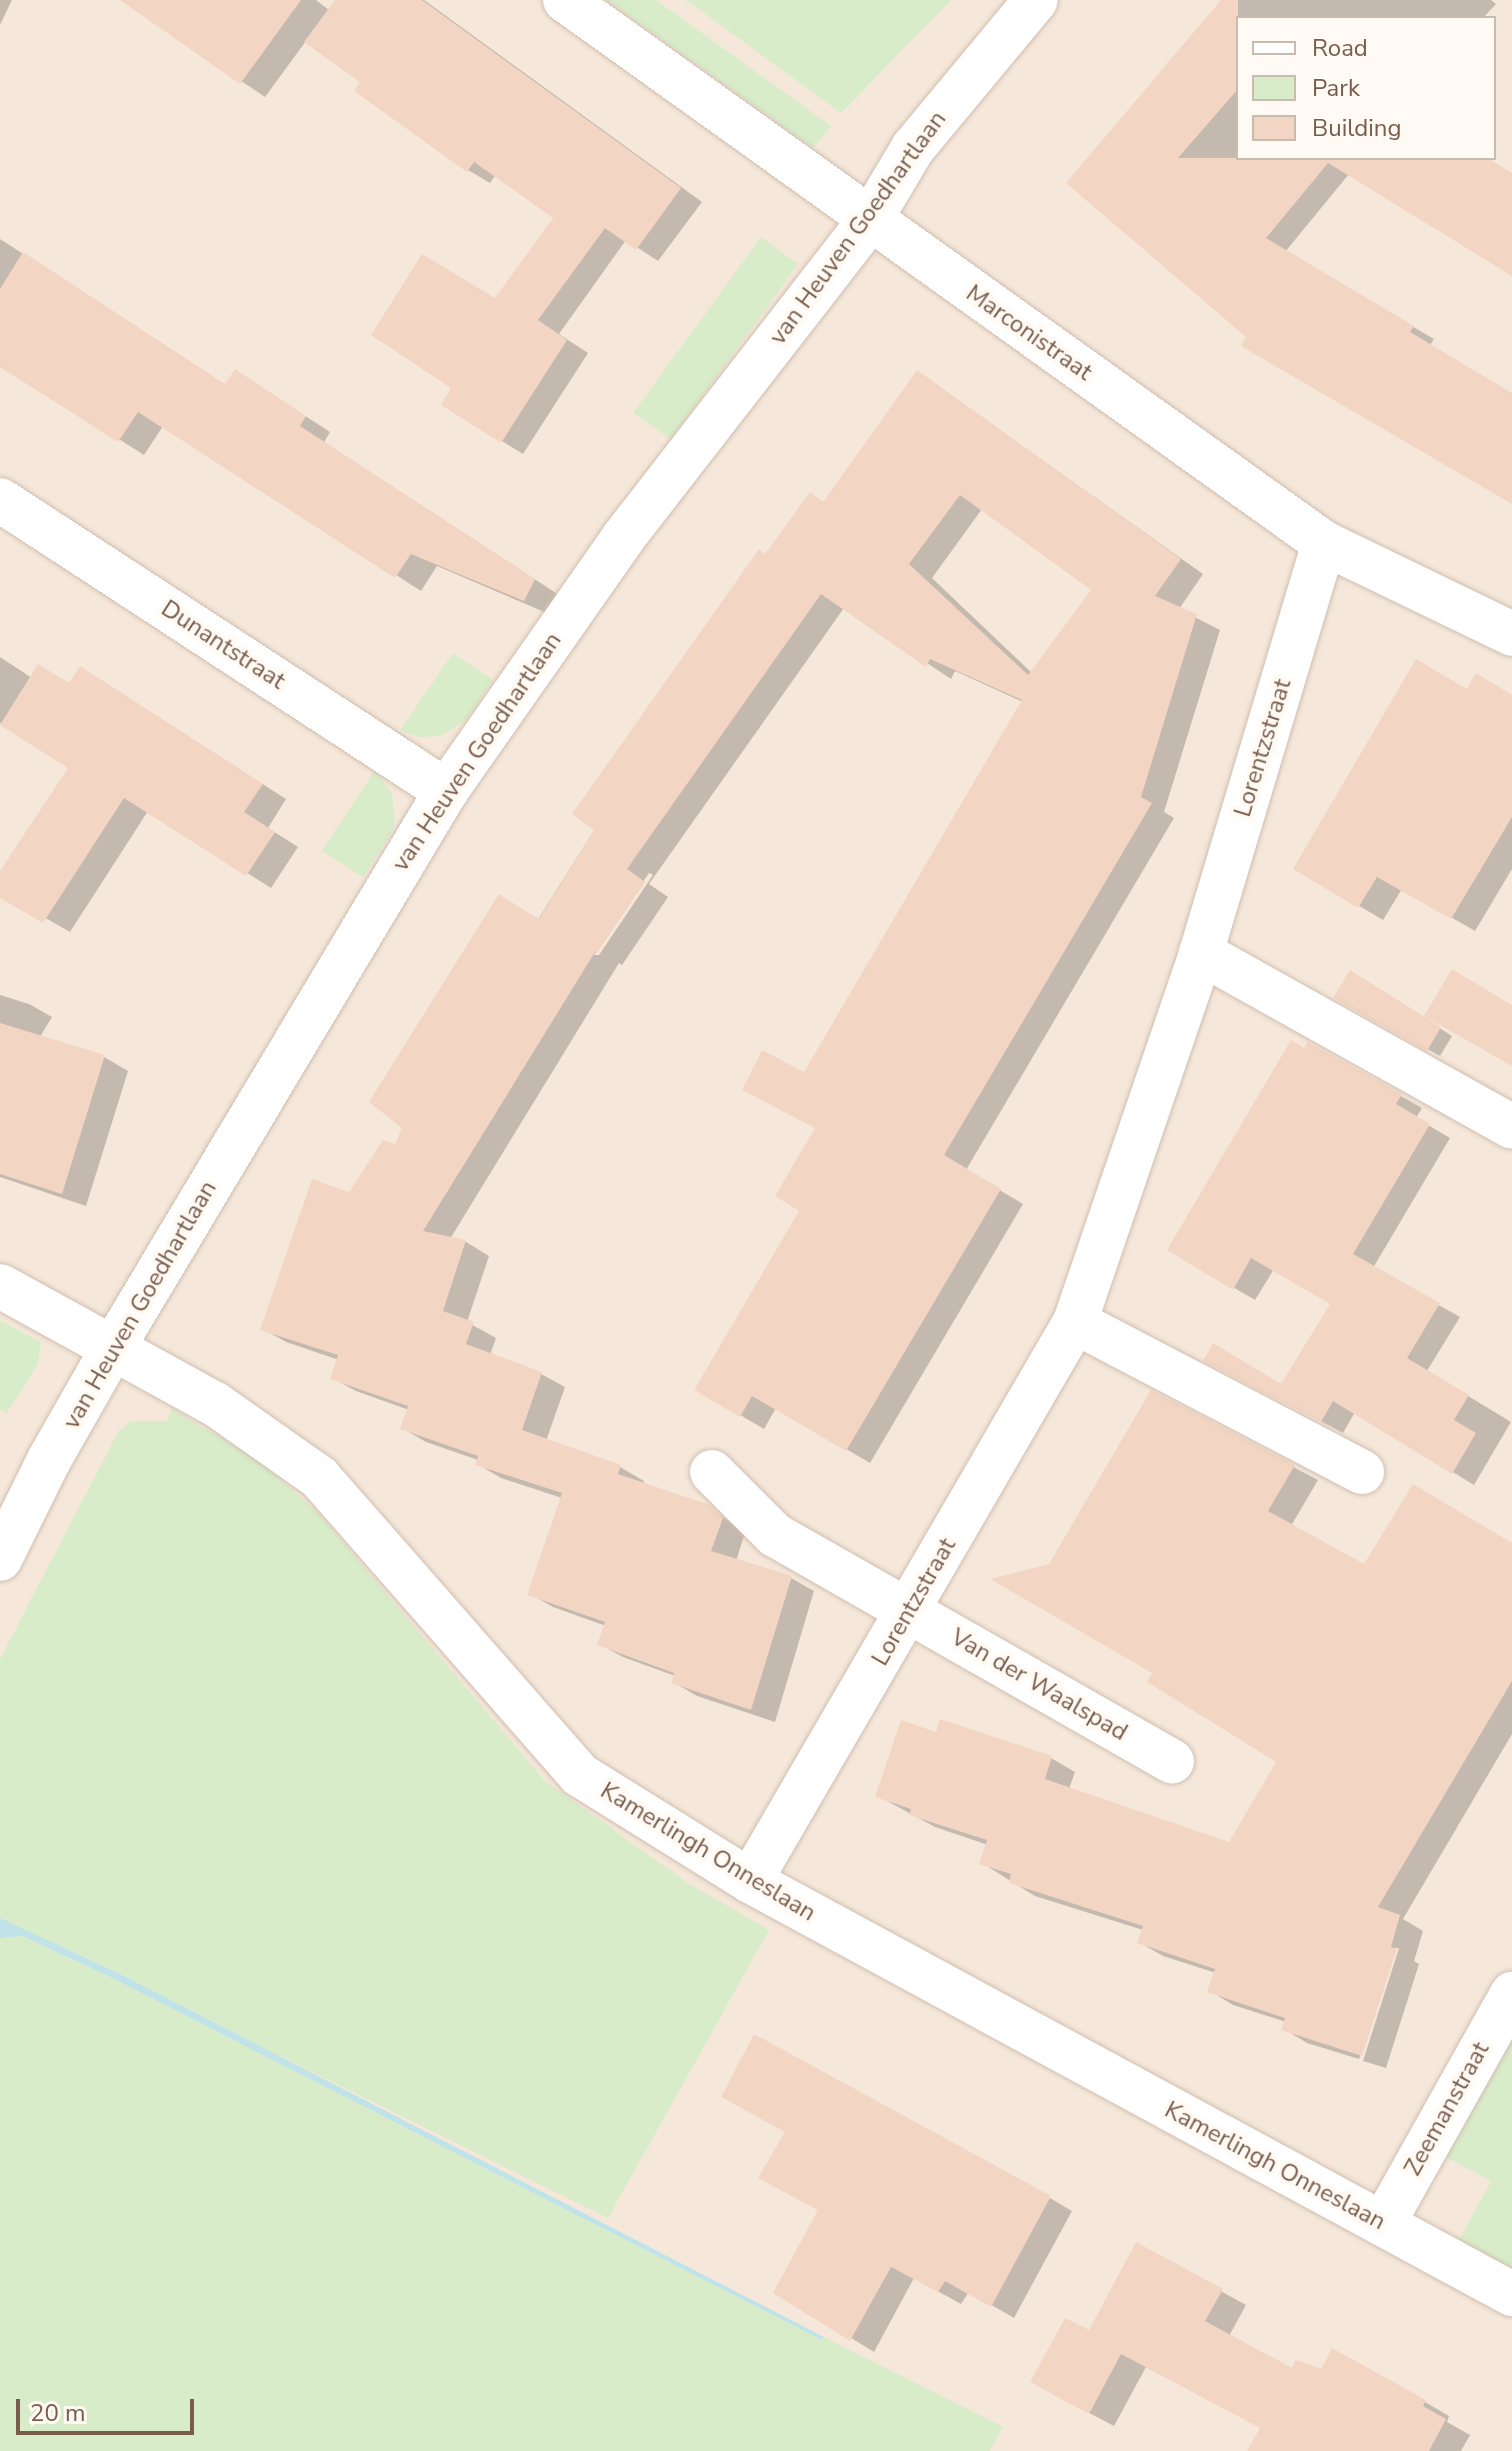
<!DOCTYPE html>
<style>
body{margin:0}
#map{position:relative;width:1512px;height:2451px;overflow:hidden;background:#fdf6ec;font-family:"Nunito Sans",sans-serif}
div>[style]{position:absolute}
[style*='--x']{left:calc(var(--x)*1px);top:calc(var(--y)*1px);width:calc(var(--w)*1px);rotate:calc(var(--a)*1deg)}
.residential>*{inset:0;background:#f5e8da}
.green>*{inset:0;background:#d8ecc9;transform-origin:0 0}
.water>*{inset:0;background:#bfe3e8}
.shadow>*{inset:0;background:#0003}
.building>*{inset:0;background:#f3d5c3}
.roads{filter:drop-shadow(0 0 2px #d1beb0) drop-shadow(0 0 2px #d1beb0)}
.minor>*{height:44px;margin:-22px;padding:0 22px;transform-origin:22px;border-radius:22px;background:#fff}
span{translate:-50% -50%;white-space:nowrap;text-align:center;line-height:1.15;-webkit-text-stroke:8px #fffaf3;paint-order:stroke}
.street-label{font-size:24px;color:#7a5c4d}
.legend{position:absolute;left:1236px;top:16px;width:260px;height:144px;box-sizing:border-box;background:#fffaf3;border:2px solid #cabbb1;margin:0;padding:10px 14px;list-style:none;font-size:24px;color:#7a5c4d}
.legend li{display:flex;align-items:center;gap:16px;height:40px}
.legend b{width:40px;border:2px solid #cabbb1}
.scale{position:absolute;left:16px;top:2399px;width:178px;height:36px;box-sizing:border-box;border:4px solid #7a5c4d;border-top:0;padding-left:10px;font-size:24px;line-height:28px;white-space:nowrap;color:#7a5c4d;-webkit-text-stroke:6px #fffaf3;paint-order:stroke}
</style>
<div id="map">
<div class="residential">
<div style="clip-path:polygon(evenodd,0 0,1512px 0,1512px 2451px,0 2451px,0 0,1238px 18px,1494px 18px,1494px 158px,1238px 158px,1238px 18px)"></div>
</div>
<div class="green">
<div style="clip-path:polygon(607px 0,656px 0,831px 126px,813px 148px)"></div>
<div style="clip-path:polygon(686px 0,951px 0,841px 113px)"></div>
<div style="left:761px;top:237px;width:46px;height:217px;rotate:36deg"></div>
<div style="clip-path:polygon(453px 653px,493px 680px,467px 719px,441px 736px,418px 737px,400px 730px)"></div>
<div style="clip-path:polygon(375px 770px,392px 794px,395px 820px,391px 833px,363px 877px,322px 851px)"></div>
<div style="clip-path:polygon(0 1320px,41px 1342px,38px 1364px,7px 1413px,0 1409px)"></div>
<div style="clip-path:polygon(172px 1409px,260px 1461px,318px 1513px,545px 1781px,688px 1883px,769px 1930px,608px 2218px,0 1918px,0 1659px,118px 1432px,131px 1421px,166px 1421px)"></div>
<div style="clip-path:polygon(21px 1936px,112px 1978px,822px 2340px,824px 2337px,1003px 2427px,990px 2451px,0 2451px,0 1938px)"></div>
<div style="clip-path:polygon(1512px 2039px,1512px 2271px,1458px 2242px,1491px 2181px,1444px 2156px)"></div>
</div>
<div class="water">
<div style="clip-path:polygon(0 1918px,124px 1976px,824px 2337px,822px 2340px,112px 1978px,22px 1936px,0 1938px)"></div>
</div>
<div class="shadow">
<div style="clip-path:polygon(0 0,12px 0,0 25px)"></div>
<div style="clip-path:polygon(163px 0,316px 0,330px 11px,337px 0,424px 0,702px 202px,658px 261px,626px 240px,559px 334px,588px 353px,523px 454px,443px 404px,496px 300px,556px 217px,496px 174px,490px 183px,468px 170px,363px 82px,306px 41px,265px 97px,150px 19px)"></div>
<div style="clip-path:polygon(1223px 0,1491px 0,1496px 4px,1483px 18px,1238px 18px,1238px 158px,1486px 158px,1512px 175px,1512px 275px,1349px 174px,1285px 252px,1434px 339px,1430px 345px,1512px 395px,1512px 501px,1249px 337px,1068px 182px)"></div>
<div style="clip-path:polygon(0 239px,227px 386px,236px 371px,330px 432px,324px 442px,559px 595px,549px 614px,437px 566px,421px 591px,163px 426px,144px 455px,0 364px)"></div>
<div style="clip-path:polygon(evenodd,918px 372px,1203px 574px,1179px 609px,1220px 630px,1164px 812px,1174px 818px,966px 1170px,1023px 1204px,870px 1463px,776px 1408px,764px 1429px,696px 1389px,802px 1210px,817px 1128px,805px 1074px,1023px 702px,955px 671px,951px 679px,844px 608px,649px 884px,668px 897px,622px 965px,619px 963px,450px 1239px,466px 1242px,489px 1256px,467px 1322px,496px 1338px,490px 1355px,541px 1374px,565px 1387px,546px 1441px,620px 1467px,644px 1481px,643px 1485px,709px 1507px,745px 1533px,736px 1561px,791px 1578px,814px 1591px,775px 1722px,697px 1696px,673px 1682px,675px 1676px,623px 1657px,599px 1644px,606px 1626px,553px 1607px,530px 1594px,562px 1498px,501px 1478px,477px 1464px,478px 1460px,426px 1442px,402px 1428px,409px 1410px,356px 1391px,332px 1378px,339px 1360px,286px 1342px,263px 1329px,350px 1195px,396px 1146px,766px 556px,811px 495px,825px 503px,918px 372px,982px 509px,1094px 589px,1032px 673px,932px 578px,982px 509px,918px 372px,649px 873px,653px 875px,599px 955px,594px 955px,649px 873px)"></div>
<div style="clip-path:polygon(0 657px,32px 678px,70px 685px,81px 668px,286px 799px,268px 828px,298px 847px,271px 888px,148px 811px,70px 932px,0 892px,0 874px,71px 767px,0 723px)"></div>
<div style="clip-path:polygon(1467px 691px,1512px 697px,1512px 869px,1475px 931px,1402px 889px,1383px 920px,1295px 868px)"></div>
<div style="clip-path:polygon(1363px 979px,1452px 1036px,1440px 1056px,1336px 998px)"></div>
<div style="clip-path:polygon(0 995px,29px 1004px,52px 1017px,40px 1037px,104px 1057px,128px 1071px,86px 1206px,0 1177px)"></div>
<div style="clip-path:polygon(1309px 1044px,1422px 1108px,1416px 1118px,1450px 1138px,1373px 1268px,1460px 1317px,1427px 1371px,1511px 1422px,1474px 1485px,1355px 1412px,1343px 1433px,1227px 1372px,1282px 1387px,1332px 1303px,1274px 1269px,1255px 1300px,1169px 1250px)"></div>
<div style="clip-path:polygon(1152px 1393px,1318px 1480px,1291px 1526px,1365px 1567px,1512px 1545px,1512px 1734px,1403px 1919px,1423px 1931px,1414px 1961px,1419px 1964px,1386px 2068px,1363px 2061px,1399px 1948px,1395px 1948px,1359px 2059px,1307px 2043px,1284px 2029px,1286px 2022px,1233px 2005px,1210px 1991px,1216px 1973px,1163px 1956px,1139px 1942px,1143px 1930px,1035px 1896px,982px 1863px,988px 1845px,935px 1827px,878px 1796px,938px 1734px,1051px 1758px,1075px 1772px,1069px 1789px,1230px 1845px,1278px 1762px,1155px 1672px,1050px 1566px)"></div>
<div style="clip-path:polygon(1050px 2198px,1072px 2211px,1014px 2318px,969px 2292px,961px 2304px,914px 2278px,874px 2352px,776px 2292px)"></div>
<div style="clip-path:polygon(1137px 2245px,1246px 2305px,1229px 2336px,1293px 2371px,1425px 2402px,1449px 2416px,1447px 2422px,1470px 2435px,1461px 2451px,1249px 2451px,1262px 2428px,1146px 2367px,1114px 2426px,1057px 2396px)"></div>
</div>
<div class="building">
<div style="clip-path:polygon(120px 0,301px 0,240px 84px)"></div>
<div style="clip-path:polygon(335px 0,422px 0,681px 188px,636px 250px,605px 228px,538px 320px,567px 340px,501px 443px,441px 405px,451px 388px,371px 335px,422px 254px,495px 298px,553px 218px,474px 162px,467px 172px,354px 91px,360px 82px,304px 42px)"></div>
<div style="clip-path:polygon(1221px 0,1238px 0,1238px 89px,1178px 158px,1488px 158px,1512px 173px,1512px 276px,1328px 163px,1266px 238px,1414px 326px,1410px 332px,1512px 393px,1512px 504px,1241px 346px,1246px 337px,1066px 183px)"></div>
<div style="clip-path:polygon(23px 252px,225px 384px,235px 369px,306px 416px,300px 426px,535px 579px,524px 601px,411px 554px,395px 578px,138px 412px,118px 442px,0 367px,0 289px)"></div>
<div style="clip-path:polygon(evenodd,917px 370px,1181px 559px,1155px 596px,1197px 614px,1141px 797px,1152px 803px,944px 1155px,1001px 1189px,846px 1451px,752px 1396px,740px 1417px,694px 1390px,799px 1211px,775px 1196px,815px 1128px,742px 1090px,762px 1050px,804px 1072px,1022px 700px,930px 659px,926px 667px,821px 594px,627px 869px,645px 882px,597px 953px,595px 952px,423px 1231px,466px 1240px,443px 1311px,474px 1322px,466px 1344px,542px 1372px,522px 1430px,621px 1465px,618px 1474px,710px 1505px,723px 1518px,711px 1551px,792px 1576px,751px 1710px,671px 1683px,674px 1673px,597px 1645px,605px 1622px,527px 1595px,562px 1493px,475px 1465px,478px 1456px,400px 1429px,408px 1406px,330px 1379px,338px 1355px,260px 1330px,312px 1179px,349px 1192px,383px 1140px,395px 1144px,402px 1128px,369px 1102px,499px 894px,539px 919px,594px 830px,572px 814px,759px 549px,765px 554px,810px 492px,823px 502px,917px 370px,960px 495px,1091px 590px,1028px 675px,909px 564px,960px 495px)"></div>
<div style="clip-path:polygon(1416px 659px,1467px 689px,1476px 673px,1512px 695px,1512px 817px,1451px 919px,1377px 877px,1358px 908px,1293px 869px)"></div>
<div style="clip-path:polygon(38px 664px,69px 683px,80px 666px,263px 784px,244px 812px,275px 832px,246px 876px,124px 798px,43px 923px,0 898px,0 871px,68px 768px,0 725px)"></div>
<div style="clip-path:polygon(1452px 969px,1512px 1005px,1512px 1066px,1424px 1016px)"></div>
<div style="clip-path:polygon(1350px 970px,1441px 1027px,1427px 1051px,1333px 998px)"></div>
<div style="clip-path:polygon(0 1023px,105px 1055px,62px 1194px,0 1174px)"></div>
<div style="clip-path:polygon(1291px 1040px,1304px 1048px,1308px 1042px,1402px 1094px,1396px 1104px,1430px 1124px,1353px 1254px,1440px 1303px,1407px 1358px,1469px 1395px,1454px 1420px,1476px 1433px,1452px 1474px,1333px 1401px,1321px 1422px,1203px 1361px,1213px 1343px,1281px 1384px,1330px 1304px,1251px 1258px,1233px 1290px,1167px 1250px)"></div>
<div style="clip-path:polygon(1151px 1390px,1295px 1465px,1268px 1511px,1364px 1564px,1413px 1484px,1512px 1543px,1512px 1681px,1378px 1907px,1400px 1915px,1391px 1947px,1397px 1949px,1362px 2056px,1281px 2030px,1285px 2018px,1207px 1992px,1215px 1969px,1137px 1943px,1143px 1926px,1009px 1883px,1011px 1874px,979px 1864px,987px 1840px,909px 1815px,911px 1809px,875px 1797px,901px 1720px,936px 1732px,940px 1719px,1052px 1756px,1045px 1779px,1229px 1842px,1276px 1762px,1147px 1682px,1152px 1673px,990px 1579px,1049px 1564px)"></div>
<div style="clip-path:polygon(754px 2034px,1051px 2196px,991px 2307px,945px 2281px,938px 2292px,891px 2267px,850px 2341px,773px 2293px,818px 2210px,758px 2178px,785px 2132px,721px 2097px)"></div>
<div style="clip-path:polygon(1136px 2242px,1223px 2289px,1205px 2321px,1292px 2368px,1296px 2360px,1321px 2369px,1332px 2348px,1426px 2400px,1423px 2406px,1446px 2419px,1429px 2451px,1247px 2451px,1260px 2428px,1121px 2354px,1089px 2414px,1030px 2382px,1065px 2318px,1089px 2330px)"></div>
</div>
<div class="roads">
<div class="minor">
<div style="--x:565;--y:0;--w:933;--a:35.58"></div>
<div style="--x:1324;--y:543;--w:209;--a:25.8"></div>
<div style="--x:0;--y:500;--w:533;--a:33.12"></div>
<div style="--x:1201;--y:953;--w:356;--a:29.2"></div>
<div style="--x:0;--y:1286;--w:245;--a:28.8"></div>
<div style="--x:215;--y:1404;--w:127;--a:35.1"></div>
<div style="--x:319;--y:1477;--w:396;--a:48.8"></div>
<div style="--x:580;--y:1775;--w:200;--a:31.9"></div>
<div style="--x:750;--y:1881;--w:867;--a:28.46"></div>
<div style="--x:1075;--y:1322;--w:324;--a:27.6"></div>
<div style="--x:712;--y:1472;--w:89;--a:45"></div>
<div style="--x:775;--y:1535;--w:457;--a:29.7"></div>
<div style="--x:0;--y:1559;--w:110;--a:-63.7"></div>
<div style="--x:49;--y:1460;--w:131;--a:-60.3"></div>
<div style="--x:114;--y:1346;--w:647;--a:-59.11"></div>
<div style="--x:446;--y:791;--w:309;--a:-55"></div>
<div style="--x:623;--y:538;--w:403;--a:-52.2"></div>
<div style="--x:870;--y:220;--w:84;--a:-59.2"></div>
<div style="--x:913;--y:148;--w:192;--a:-50.3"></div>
<div style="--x:750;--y:1881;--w:647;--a:-59.83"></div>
<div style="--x:1075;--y:1322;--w:390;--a:-71.1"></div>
<div style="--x:1201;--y:953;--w:428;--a:-73.3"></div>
<div style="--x:1383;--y:2224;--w:264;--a:-60.7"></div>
</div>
</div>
<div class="street-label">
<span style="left:858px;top:228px;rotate:-54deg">van Heuven Goedhartlaan</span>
<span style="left:1029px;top:333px;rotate:35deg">Marconistraat</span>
<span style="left:223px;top:645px;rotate:33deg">Dunantstraat</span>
<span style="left:1263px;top:748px;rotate:-73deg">Lorentzstraat</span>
<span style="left:477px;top:752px;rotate:-56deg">van Heuven Goedhartlaan</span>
<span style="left:140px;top:1305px;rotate:-60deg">van Heuven Goedhartlaan</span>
<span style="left:914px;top:1602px;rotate:-60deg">Lorentzstraat</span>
<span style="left:1039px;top:1685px;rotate:30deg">Van der Waalspad</span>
<span style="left:708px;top:1852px;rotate:31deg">Kamerlingh Onneslaan</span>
<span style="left:1447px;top:2109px;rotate:-61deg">Zeemanstraat</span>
<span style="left:1275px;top:2166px;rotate:28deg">Kamerlingh Onneslaan</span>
</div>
<ul class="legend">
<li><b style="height:10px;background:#fff"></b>Road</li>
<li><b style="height:22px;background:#d8ecc9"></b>Park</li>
<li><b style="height:22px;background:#f3d5c3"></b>Building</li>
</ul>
<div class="scale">20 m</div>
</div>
